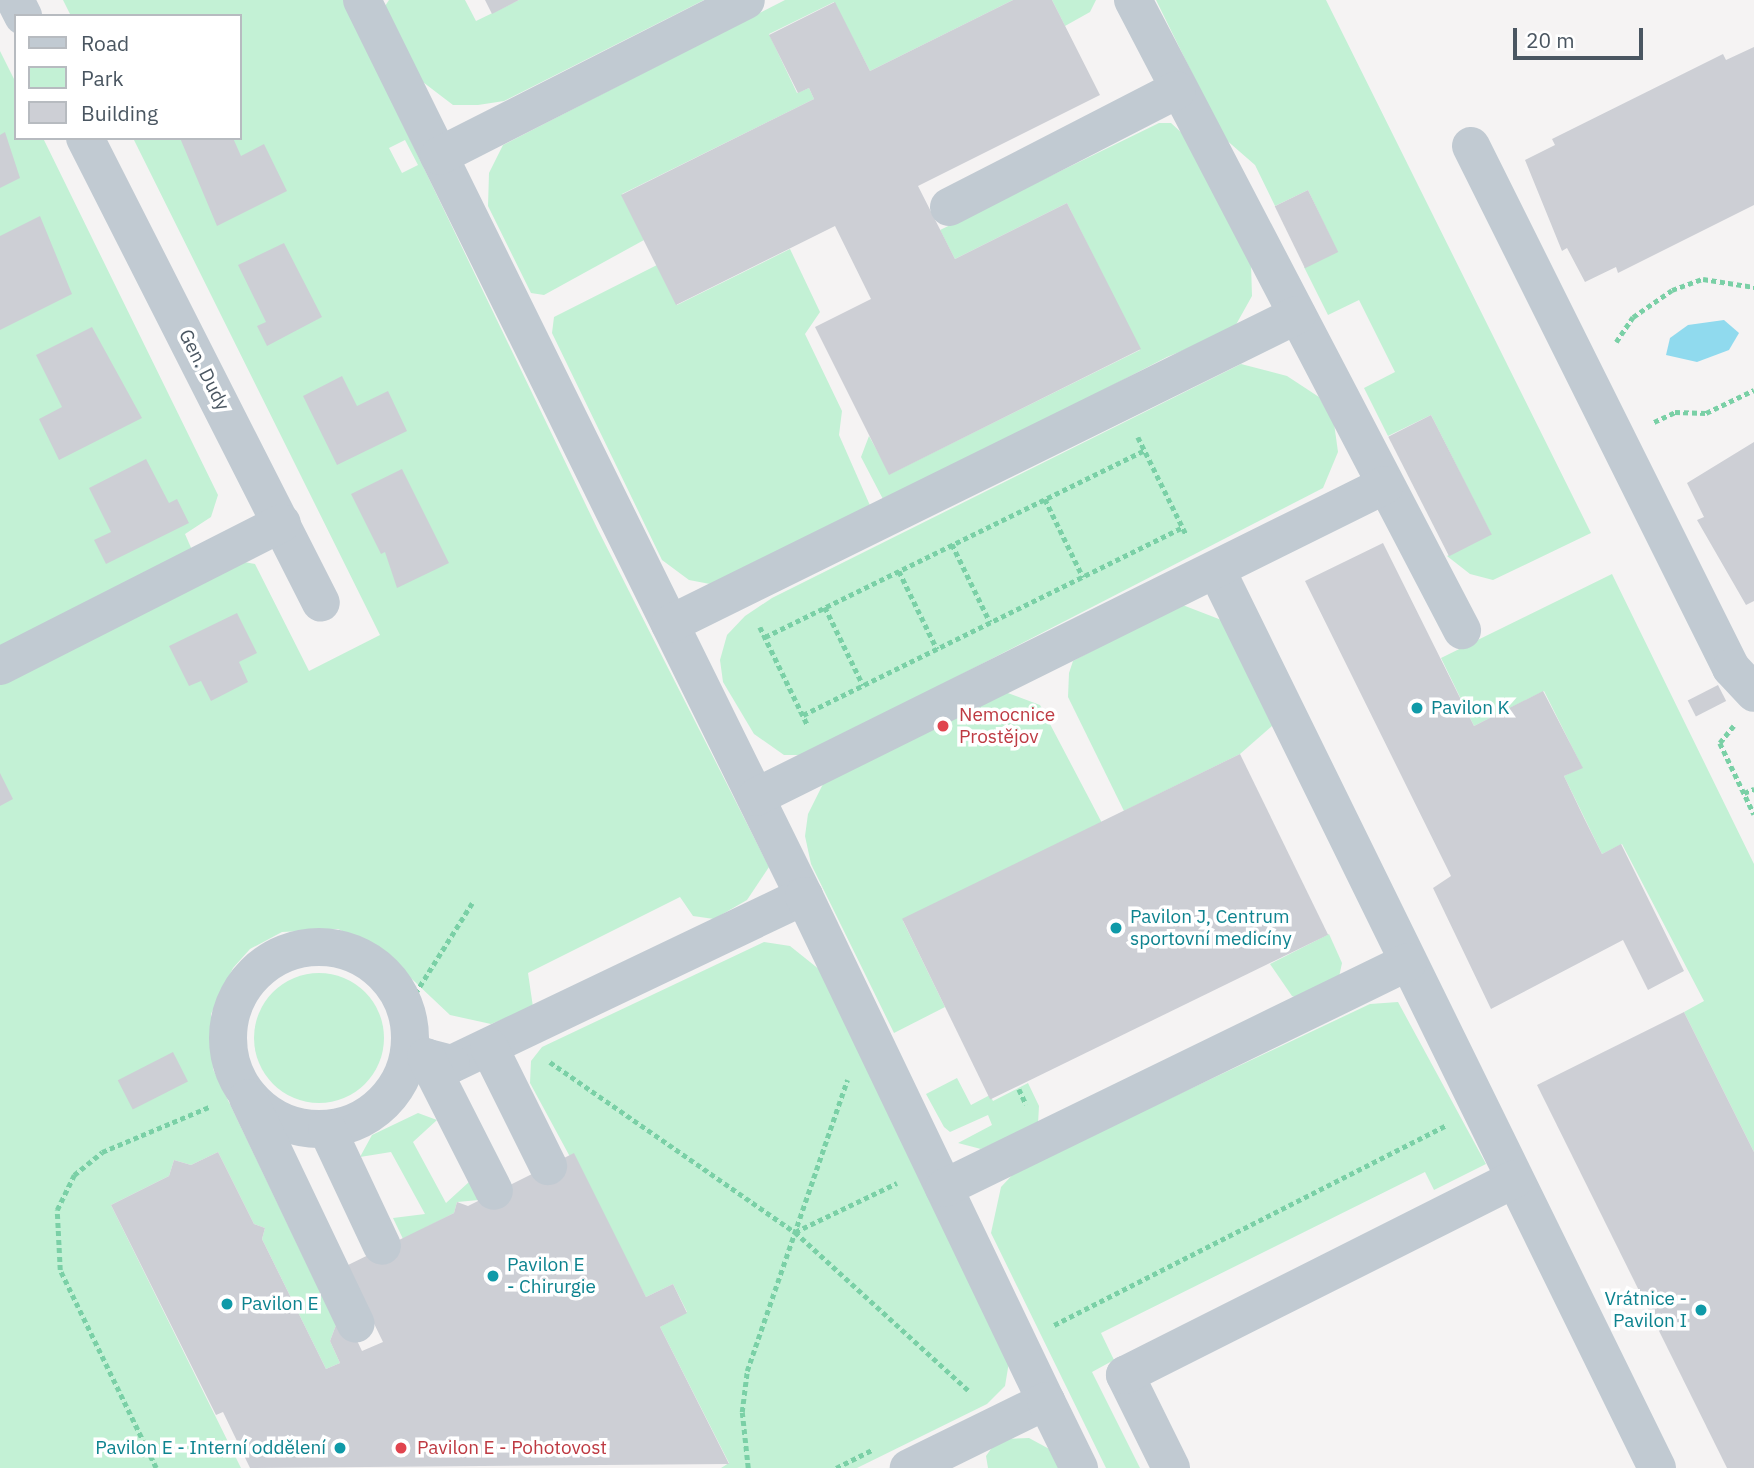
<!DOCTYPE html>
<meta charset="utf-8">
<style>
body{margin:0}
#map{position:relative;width:1754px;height:1468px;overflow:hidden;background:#f5f3f3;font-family:"IBM Plex Sans",sans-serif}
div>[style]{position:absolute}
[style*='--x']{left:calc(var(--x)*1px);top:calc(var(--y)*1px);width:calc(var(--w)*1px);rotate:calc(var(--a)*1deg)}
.green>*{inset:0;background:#c3f1d5}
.round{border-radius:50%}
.water>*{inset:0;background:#90daee}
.building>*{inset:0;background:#cdcfd5;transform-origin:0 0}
.path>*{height:4.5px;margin-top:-2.25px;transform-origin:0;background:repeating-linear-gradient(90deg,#7ad0a6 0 5px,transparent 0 8.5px)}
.minor>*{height:38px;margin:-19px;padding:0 19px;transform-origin:19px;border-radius:19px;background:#c1cad2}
.minor>.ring{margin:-19px;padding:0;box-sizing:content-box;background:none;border:38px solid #c1cad2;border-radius:50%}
.dots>*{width:19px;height:19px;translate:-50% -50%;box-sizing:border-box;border:4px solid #fff;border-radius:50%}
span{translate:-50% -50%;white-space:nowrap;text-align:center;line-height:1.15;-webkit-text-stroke:7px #fff;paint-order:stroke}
.street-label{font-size:19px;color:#4a5661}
.culture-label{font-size:19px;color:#0d838f}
.left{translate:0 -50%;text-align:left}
.right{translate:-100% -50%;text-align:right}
.health-label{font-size:19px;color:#be3a42}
.legend{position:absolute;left:14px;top:14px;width:228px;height:126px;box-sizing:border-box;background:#fff;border:2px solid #b7bbc0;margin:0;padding:9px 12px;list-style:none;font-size:21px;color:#4a5661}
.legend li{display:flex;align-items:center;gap:14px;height:35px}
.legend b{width:35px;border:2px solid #b7bbc0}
.scale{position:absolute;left:1513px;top:28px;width:130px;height:32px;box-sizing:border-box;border:4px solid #4a5661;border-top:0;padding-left:9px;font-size:21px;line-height:24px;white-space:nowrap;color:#4a5661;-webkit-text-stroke:5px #fff;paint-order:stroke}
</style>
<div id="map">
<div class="green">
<div style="clip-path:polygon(evenodd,63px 0,343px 0,597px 528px,769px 867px,747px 900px,714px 919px,693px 916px,680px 897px,528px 973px,533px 1007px,491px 1024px,450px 1015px,379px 948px,338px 929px,282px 932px,250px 949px,233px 968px,211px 1014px,213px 1069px,336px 1325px,330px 1341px,340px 1363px,326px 1369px,262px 1239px,265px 1228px,254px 1224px,218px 1152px,191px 1165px,174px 1160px,169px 1176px,111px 1205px,241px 1468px,0 1468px,0 683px,244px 562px,255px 564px,309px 671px,380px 635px,133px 138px,240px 138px,240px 16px,71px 16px,63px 0,405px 140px,418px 165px,402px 173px,389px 148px,405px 140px)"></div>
<div style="clip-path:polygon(389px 0,465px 0,476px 21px,519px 0,704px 0,504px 101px,478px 105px,453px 105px,415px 76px,383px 9px)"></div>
<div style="clip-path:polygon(785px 0,1013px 0,870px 71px,834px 2px,769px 34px,797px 93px,809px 88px,814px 99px,622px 194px,644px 240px,544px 295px,531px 293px,488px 206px,489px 173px,503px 145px)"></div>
<div style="clip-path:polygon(1052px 0,1096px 0,1090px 12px,1065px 26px)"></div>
<div style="clip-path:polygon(1156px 0,1326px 0,1591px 533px,1493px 580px,1470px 574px,1447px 556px,1491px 534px,1431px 415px,1388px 436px,1364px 388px,1395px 372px,1359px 300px,1328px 315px,1304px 267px,1337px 251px,1308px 190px,1275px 206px,1255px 165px,1224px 138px)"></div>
<div style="clip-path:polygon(0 51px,16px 83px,16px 138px,43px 138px,218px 495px,211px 517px,185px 534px,192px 550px,0 646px)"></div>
<div style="clip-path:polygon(1159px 123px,1171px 123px,1185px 136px,1251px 264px,1252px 296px,1233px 330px,1167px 357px,885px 503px,861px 457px,869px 436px,890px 474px,1140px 350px,1067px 203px,955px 259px,940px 230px)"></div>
<div style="clip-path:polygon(790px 249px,820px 312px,805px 334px,842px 411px,839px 435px,872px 510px,710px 584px,689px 580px,662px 560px,552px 333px,554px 317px,657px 265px,677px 305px)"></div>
<div style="clip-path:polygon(1241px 364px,1287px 376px,1319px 397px,1334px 423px,1338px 452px,1323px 488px,805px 755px,784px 755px,754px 734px,723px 682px,720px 660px,727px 635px,745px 616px,772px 598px)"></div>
<div style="clip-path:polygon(1612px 574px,1754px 864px,1754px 1152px,1684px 1012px,1704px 1001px,1622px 844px,1602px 854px,1564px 776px,1582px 767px,1544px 691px,1474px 726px,1441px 658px)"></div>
<div style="clip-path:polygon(1180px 604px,1224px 621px,1273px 725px,1240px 754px,1124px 811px,1068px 697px,1069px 673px,1073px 661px)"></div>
<div style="clip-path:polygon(1005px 692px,1040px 705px,1102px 823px,903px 921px,945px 1007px,894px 1033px,811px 864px,805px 836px,808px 814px,825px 780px)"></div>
<div style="clip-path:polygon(1329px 934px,1342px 963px,1339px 977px,1303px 1000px,1292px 996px,1270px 964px)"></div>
<div style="clip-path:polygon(764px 942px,790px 946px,820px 970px,1009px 1362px,1005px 1386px,987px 1404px,857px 1468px,721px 1468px,729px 1463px,660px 1327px,687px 1312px,673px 1284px,646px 1297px,530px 1083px,531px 1061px,542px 1047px)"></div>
<div class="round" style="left:254px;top:973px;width:130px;height:130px"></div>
<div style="clip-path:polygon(1398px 1002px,1486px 1164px,1434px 1190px,1425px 1172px,1101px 1333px,1114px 1360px,1092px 1372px,1140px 1468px,1106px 1468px,991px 1233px,1001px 1187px,1016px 1171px,1370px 1004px)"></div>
<div style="clip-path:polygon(957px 1078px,971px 1105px,990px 1095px,993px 1101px,1028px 1083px,1039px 1106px,1038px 1124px,981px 1149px,958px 1143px,992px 1125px,988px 1115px,950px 1132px,944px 1127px,926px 1094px)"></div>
<div style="clip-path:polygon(418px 1113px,437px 1120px,413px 1142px,446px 1203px,469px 1182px,479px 1200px,457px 1202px,454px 1213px,403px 1239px,393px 1218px,425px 1214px,391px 1152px,360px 1157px,372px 1135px)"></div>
<div style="clip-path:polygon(1029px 1438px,1053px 1451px,1063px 1468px,988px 1468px,986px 1456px,993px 1446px,1003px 1439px)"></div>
</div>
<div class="water">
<div style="clip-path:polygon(1724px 320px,1739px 333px,1729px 350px,1697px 362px,1666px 355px,1670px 338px,1688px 325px)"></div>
</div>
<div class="building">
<div style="clip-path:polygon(485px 0,519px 0,492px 14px)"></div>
<div style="clip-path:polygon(1013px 0,1052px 0,1100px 95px,918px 186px,955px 259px,1067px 203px,1141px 349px,889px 475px,815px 327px,871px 299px,835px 226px,676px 305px,621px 195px,814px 99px,809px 88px,798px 93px,769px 35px,835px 2px,870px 71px)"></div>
<div style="clip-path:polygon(1754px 47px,1754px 205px,1618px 273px,1616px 267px,1585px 282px,1567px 248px,1562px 251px,1525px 160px,1555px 145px,1552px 139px,1723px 54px,1726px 60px)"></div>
<div style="clip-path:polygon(5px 132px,20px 178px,0 188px,0 135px)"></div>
<div style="clip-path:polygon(180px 138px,233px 138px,241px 156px,264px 144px,287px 191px,217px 226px)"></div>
<div style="left:1308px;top:190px;width:69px;height:37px;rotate:64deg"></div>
<div style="clip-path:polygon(40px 216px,72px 294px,0 330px,0 236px)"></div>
<div style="clip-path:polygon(284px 243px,322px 317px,267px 346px,257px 326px,266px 322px,238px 265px)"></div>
<div style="clip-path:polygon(92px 327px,142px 418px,59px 460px,39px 419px,62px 407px,36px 355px)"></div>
<div style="clip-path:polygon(342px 376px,357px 406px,388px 391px,407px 431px,337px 465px,303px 396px)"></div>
<div style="left:1431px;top:415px;width:134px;height:48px;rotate:63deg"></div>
<div style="clip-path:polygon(1754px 442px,1754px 601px,1746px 605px,1697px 520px,1704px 517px,1687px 483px)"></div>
<div style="clip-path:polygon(146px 459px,169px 503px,177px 499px,189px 523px,106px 564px,94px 540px,111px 532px,89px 488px)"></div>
<div style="clip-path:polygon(402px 469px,449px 563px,397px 588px,385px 552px,381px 554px,351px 494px)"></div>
<div style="clip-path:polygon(1383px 543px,1474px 726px,1543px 691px,1583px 768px,1564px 776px,1584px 818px,1602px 854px,1621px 844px,1684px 971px,1648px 990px,1623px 940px,1491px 1009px,1433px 888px,1451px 876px,1305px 581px)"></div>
<div style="clip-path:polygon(237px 613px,257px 653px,239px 662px,248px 682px,211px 701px,201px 681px,189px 686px,169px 646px)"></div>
<div style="left:1718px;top:685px;width:18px;height:34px;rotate:63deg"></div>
<div style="left:1240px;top:754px;width:201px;height:376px;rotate:64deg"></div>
<div style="clip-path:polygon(0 773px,13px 799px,0 806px)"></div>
<div style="clip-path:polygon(1684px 1012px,1754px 1152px,1754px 1468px,1727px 1468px,1537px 1085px)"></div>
<div style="left:173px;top:1052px;width:33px;height:62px;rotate:63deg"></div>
<div style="clip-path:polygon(218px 1152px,254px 1224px,265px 1228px,262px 1239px,326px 1369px,340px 1363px,330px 1341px,336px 1325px,352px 1330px,362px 1351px,383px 1342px,346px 1266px,454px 1213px,457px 1202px,468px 1206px,574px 1153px,646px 1297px,673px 1284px,687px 1313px,660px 1327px,729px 1464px,250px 1468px,223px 1412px,216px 1415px,111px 1205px,169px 1176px,174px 1160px,191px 1165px)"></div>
</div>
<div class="path">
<div style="--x:1616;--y:342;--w:30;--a:-56"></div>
<div style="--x:1633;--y:317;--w:47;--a:-34.7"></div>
<div style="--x:1672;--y:290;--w:33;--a:-20"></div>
<div style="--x:1703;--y:279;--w:52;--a:8.9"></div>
<div style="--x:1654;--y:422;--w:23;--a:-25"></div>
<div style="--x:1675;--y:412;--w:31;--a:2"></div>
<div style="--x:1706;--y:413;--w:53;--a:-25.6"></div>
<div style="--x:1138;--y:437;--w:110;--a:63.7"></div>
<div style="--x:1045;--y:499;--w:87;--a:64"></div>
<div style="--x:952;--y:544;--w:87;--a:64"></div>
<div style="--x:899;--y:571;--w:87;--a:64"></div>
<div style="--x:825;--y:607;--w:87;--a:64"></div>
<div style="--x:760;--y:627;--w:110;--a:64.1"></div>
<div style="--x:765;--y:637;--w:424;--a:-26.2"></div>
<div style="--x:803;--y:715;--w:424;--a:-26.3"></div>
<div style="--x:1734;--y:726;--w:22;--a:129"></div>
<div style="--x:1720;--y:743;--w:79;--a:64.4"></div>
<div style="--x:1744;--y:793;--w:11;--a:-22"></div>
<div style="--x:406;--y:1008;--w:124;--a:-57.8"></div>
<div style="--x:550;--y:1062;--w:298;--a:34.8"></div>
<div style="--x:795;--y:1232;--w:113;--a:-25.7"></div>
<div style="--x:1019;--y:1089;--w:17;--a:65"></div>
<div style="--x:795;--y:1232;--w:237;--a:42.4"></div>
<div style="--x:1054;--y:1325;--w:439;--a:-27"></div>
<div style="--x:156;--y:1468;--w:220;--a:-115.9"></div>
<div style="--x:60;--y:1270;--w:60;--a:-92.9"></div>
<div style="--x:57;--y:1210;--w:39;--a:-64"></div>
<div style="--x:74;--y:1175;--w:36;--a:-39"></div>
<div style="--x:102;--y:1152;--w:116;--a:-22.8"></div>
<div style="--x:748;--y:1468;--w:56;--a:-96.1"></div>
<div style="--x:742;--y:1412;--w:41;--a:-83"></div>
<div style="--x:747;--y:1371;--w:308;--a:-71"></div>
<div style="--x:836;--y:1468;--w:40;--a:-26.6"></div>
</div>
<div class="minor">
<div style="--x:15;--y:0;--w:18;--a:63"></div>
<div style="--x:362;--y:0;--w:999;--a:63.74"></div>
<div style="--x:804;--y:896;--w:391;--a:154.5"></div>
<div style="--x:451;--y:1064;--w:43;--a:-165.3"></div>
<div style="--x:1133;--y:0;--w:711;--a:62.43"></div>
<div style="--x:85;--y:138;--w:521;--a:63.09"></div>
<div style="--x:1471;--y:146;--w:583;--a:63.52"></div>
<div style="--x:1731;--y:668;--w:34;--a:47"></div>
<div style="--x:439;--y:156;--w:344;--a:-26.9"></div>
<div style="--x:949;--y:207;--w:256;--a:-27.2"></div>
<div style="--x:1217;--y:571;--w:999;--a:63.87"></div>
<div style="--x:670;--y:624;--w:699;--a:-26.24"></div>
<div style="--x:0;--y:666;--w:316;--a:-26.9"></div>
<div style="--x:756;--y:797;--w:702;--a:-26.38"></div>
<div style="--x:804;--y:896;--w:560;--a:64.4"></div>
<div style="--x:1046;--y:1401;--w:153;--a:153.9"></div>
<div class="ring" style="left:228px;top:947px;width:144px;height:144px"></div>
<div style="--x:489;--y:1047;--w:133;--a:63.6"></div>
<div style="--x:426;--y:1057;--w:150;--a:63.1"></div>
<div style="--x:248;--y:1098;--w:250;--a:64.5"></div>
<div style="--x:327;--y:1129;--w:129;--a:64.8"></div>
<div style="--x:944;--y:1188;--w:516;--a:-25.97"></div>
<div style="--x:1046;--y:1401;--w:75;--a:63.8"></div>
<div style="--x:1171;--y:1468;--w:104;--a:-116.3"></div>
<div style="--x:1125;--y:1375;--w:436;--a:-26.7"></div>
</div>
<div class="dots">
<div style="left:1417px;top:708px;background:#0f9aa8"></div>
<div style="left:943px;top:726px;background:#e0444e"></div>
<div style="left:1116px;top:928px;background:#0f9aa8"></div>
<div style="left:493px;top:1276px;background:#0f9aa8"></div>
<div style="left:227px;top:1304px;background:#0f9aa8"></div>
<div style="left:1701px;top:1310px;background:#0f9aa8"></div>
<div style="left:340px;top:1448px;background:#0f9aa8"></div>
<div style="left:401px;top:1448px;background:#e0444e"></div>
</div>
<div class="street-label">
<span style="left:204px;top:370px;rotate:63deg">Gen. Dudy</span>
</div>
<div class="culture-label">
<span class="left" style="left:1431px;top:708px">Pavilon K</span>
<span class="left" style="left:1130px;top:928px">Pavilon J, Centrum<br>sportovní medicíny</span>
<span class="left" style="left:507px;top:1276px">Pavilon E<br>- Chirurgie</span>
<span class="right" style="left:1687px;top:1310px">Vrátnice -<br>Pavilon I</span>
<span class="left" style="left:241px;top:1304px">Pavilon E</span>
<span class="right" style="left:326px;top:1448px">Pavilon E - Interní oddělení</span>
</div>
<div class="health-label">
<span class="left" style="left:959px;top:726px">Nemocnice<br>Prostějov</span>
<span class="left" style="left:417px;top:1448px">Pavilon E - Pohotovost</span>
</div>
<ul class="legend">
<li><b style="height:9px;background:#c1cad2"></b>Road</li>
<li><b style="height:19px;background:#c3f1d5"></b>Park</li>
<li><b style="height:19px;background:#cdcfd5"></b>Building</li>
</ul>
<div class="scale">20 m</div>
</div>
